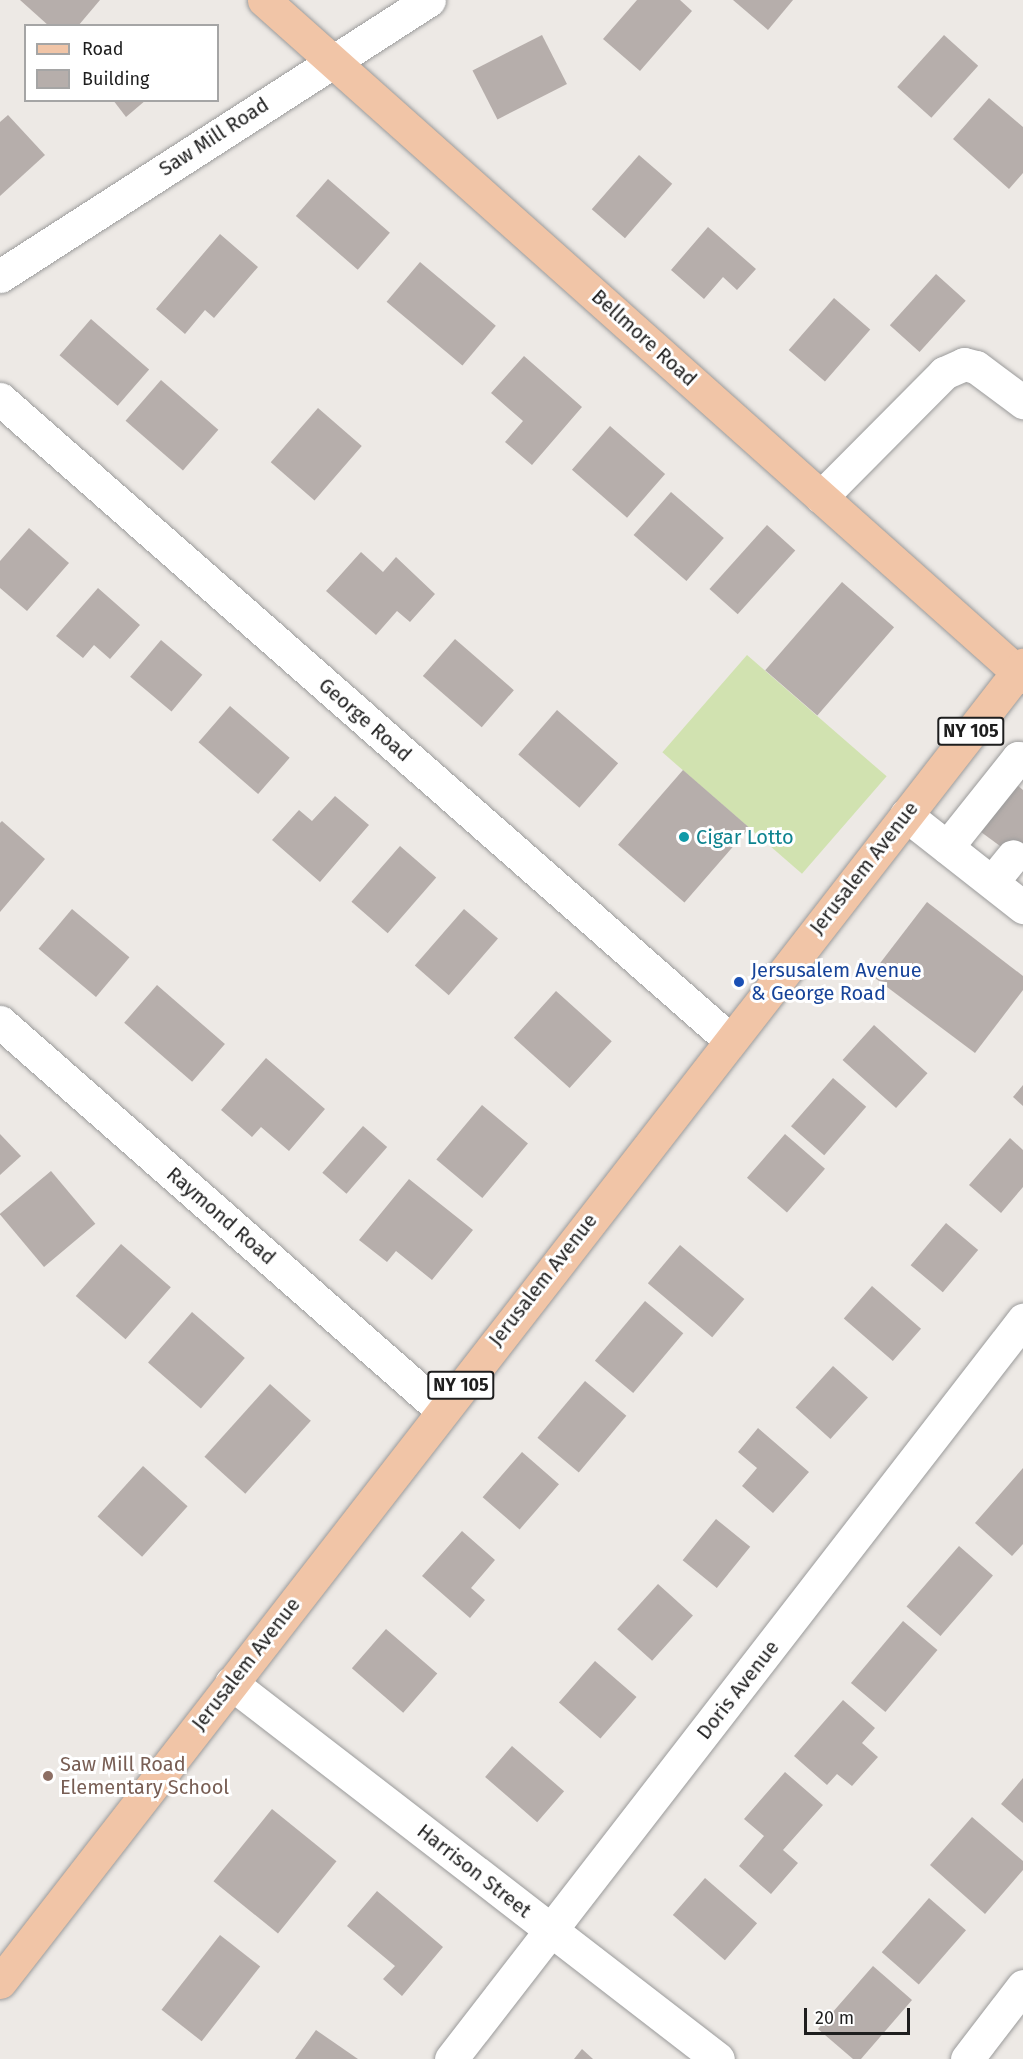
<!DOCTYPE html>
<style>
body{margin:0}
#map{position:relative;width:1023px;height:2059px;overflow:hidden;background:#ede9e5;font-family:"Fira Sans",sans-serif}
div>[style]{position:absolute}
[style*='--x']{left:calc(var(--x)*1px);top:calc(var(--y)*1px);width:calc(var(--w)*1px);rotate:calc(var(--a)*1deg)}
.grass>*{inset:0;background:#d1e2b0;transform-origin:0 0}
.building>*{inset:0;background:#b6aeab;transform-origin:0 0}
.roads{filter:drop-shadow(0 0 2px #9b9b9b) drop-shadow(0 0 2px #9b9b9b)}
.minor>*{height:33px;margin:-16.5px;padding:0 16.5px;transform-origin:16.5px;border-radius:16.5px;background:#fff}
.major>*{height:33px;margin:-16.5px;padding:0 16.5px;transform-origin:16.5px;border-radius:16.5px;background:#f1c5a7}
.dots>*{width:16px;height:16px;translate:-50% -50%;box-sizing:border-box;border:3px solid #fff;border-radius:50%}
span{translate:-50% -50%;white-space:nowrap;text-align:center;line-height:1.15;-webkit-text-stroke:6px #fff;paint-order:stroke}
.shield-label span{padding:2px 4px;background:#fff;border:2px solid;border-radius:4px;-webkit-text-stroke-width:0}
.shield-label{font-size:18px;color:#1e1e1e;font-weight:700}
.street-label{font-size:20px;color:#1e1e1e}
.culture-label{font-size:20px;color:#0d838f}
.left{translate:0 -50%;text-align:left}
.transit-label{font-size:20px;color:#164399}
.education-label{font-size:20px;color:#785e54}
.legend{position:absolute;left:24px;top:24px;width:195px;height:78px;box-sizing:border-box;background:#fff;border:2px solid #a5a5a5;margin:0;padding:8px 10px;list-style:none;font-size:18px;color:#1e1e1e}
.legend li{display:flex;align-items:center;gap:12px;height:30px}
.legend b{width:30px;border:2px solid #a5a5a5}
.scale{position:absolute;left:804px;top:2008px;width:106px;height:27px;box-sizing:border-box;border:3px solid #1e1e1e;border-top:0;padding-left:8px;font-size:18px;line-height:21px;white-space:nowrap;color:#1e1e1e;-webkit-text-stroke:4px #fff;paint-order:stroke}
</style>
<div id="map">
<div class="grass">
<div style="left:747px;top:655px;width:185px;height:129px;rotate:41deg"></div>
</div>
<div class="building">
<div style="clip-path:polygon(20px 0,100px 0,78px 26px,49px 26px)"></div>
<div style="clip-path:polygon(637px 0,680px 0,692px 11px,640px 71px,603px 39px)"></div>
<div style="clip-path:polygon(733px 0,793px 0,768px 30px)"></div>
<div style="left:542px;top:35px;width:55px;height:78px;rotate:63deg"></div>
<div style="left:944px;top:35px;width:46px;height:70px;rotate:42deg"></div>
<div style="clip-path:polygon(989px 98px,1023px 127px,1023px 173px,1009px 189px,953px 139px)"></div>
<div style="clip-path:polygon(113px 100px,146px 100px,126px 117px)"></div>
<div style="clip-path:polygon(8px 115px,45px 155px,0 196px,0 122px)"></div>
<div style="left:639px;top:155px;width:44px;height:72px;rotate:41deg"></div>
<div style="left:328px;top:179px;width:82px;height:49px;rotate:41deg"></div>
<div style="clip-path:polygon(708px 227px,756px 269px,737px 290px,723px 277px,704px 299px,671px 270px)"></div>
<div style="clip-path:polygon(220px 234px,258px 267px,214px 318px,205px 310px,185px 334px,156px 309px)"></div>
<div style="left:420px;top:262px;width:99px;height:52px;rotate:40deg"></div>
<div style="left:936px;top:274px;width:40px;height:69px;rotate:42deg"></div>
<div style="left:834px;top:298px;width:48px;height:69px;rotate:41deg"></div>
<div style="left:91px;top:319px;width:77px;height:48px;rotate:41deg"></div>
<div style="clip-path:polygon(524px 356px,582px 407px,532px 465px,505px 442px,523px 421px,491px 393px)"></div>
<div style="left:161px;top:380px;width:76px;height:54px;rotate:41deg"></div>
<div style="left:318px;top:408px;width:58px;height:72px;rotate:41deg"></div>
<div style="left:610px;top:426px;width:73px;height:58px;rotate:41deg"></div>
<div style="left:671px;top:492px;width:70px;height:57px;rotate:41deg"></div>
<div style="left:767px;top:525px;width:38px;height:86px;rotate:42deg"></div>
<div style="clip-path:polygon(29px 528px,69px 563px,27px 611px,0 588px,0 561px)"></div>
<div style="clip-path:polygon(361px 552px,383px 572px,396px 557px,435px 594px,410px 622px,397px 611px,376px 635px,326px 591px)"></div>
<div style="left:842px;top:582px;width:69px;height:117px;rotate:41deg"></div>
<div style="clip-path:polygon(98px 588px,140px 625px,110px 659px,94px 645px,83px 658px,56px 636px)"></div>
<div style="left:455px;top:639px;width:78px;height:49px;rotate:41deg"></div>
<div style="left:161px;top:640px;width:54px;height:48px;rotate:40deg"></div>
<div style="left:230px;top:706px;width:79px;height:48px;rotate:41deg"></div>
<div style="left:557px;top:710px;width:81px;height:59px;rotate:41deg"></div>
<div style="left:683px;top:770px;width:88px;height:99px;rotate:41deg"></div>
<div style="clip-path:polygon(1017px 785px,1023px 790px,1023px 863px,981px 832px)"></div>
<div style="clip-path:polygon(335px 796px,369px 825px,320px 882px,272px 840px,299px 810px,312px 821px)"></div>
<div style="clip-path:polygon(2px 821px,45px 859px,0 912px,0 823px)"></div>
<div style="left:400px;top:846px;width:48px;height:74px;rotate:41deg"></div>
<div style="clip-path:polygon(927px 902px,1023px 976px,1023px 990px,975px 1053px,871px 975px)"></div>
<div style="left:72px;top:909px;width:75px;height:52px;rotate:40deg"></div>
<div style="left:464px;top:909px;width:45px;height:75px;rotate:41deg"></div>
<div style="left:157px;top:985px;width:90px;height:50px;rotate:41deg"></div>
<div style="left:556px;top:991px;width:75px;height:63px;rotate:42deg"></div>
<div style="left:874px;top:1025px;width:72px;height:47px;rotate:42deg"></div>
<div style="clip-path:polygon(266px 1058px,325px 1109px,289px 1151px,261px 1127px,252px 1137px,221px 1110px)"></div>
<div style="left:833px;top:1078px;width:44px;height:64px;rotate:41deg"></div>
<div style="clip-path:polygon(1023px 1085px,1023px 1106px,1013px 1097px)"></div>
<div style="left:482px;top:1105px;width:60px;height:71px;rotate:40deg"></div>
<div style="left:363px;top:1126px;width:32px;height:62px;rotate:41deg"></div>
<div style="clip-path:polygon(0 1134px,21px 1156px,0 1175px)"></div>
<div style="left:785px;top:1134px;width:53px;height:58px;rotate:41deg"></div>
<div style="clip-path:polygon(1010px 1138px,1023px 1150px,1023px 1187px,1001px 1213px,969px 1185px)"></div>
<div style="left:51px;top:1171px;width:69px;height:67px;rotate:50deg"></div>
<div style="clip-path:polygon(409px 1179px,473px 1230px,432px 1280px,396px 1251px,387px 1262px,359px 1240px)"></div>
<div style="left:946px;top:1223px;width:42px;height:55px;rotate:40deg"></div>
<div style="left:121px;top:1244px;width:66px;height:69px;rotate:41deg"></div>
<div style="left:680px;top:1245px;width:84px;height:50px;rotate:40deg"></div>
<div style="left:872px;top:1286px;width:65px;height:43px;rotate:41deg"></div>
<div style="left:645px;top:1301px;width:50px;height:78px;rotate:40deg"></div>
<div style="left:192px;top:1312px;width:70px;height:67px;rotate:41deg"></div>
<div style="left:833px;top:1366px;width:47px;height:56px;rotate:42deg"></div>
<div style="left:585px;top:1381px;width:54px;height:74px;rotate:40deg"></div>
<div style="left:270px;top:1384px;width:55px;height:98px;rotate:42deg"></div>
<div style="clip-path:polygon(758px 1428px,809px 1472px,773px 1513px,742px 1486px,757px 1468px,738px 1452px)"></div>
<div style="left:522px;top:1452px;width:49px;height:60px;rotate:41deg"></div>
<div style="left:143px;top:1466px;width:60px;height:68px;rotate:42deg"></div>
<div style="clip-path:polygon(1023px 1468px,1023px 1544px,1012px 1556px,975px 1523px)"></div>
<div style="left:716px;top:1519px;width:44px;height:53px;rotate:39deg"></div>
<div style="clip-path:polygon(462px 1531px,495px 1560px,471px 1588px,485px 1600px,470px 1618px,422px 1576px)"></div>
<div style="left:959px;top:1546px;width:45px;height:80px;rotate:41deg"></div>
<div style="left:658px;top:1584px;width:47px;height:61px;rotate:42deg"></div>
<div style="left:903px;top:1621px;width:45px;height:81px;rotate:40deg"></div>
<div style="left:386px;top:1629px;width:68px;height:52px;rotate:41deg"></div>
<div style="left:595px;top:1661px;width:55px;height:55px;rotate:41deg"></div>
<div style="clip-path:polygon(843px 1700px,875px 1728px,862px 1743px,878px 1757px,852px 1786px,837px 1774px,827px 1785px,794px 1756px)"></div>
<div style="left:512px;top:1746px;width:69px;height:41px;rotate:41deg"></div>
<div style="clip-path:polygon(785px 1772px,823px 1805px,783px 1850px,798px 1863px,771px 1894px,739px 1866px,764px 1836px,744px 1819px)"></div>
<div style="clip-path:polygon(1023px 1778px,1023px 1823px,1001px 1804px)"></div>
<div style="left:272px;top:1809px;width:83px;height:93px;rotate:39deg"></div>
<div style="clip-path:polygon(972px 1817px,1023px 1861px,1023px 1870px,985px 1914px,930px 1865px)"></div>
<div style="left:705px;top:1878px;width:69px;height:49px;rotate:41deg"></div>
<div style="clip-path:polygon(377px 1891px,443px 1947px,402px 1996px,383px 1979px,395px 1966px,347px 1926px)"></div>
<div style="left:929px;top:1898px;width:49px;height:72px;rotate:41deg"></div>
<div style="left:220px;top:1935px;width:51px;height:95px;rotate:38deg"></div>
<div style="clip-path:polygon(873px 1966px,912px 2000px,861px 2059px,853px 2059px,818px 2029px)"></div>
<div style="clip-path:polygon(316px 2030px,358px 2059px,295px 2059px)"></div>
<div style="clip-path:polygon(582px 2049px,593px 2059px,574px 2059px)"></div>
</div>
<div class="roads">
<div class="minor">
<div style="--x:0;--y:276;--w:510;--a:-32.76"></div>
<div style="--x:0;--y:399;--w:971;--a:41.29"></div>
<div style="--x:821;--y:497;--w:175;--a:-45.2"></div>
<div style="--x:944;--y:373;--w:22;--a:-24"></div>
<div style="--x:964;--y:364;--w:12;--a:14"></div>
<div style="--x:976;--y:367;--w:59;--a:36.7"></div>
<div style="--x:906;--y:815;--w:149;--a:38.2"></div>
<div style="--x:947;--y:847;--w:114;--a:-51.4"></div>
<div style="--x:1018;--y:758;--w:6;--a:39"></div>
<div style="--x:992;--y:882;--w:33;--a:-51"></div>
<div style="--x:0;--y:1022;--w:588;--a:41.28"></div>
<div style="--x:231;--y:1683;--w:615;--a:37.67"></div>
<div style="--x:451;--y:2059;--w:935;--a:-52.26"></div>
<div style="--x:967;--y:2059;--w:92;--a:-52.5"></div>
</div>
<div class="major">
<div style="--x:264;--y:0;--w:1017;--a:41.73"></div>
<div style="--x:0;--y:1982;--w:1668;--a:-52.16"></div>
</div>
</div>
<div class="dots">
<div style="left:684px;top:837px;background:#0f9aa8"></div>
<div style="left:739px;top:982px;background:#1a4fb4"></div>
<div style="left:48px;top:1776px;background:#8d6e63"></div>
</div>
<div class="shield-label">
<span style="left:971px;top:731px">NY 105</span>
<span style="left:461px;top:1385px">NY 105</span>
</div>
<div class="street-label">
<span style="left:214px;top:137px;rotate:-33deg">Saw Mill Road</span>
<span style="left:644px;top:338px;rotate:42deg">Bellmore Road</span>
<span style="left:365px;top:720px;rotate:41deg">George Road</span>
<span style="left:864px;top:868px;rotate:-52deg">Jerusalem Avenue</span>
<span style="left:221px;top:1216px;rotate:41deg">Raymond Road</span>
<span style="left:543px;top:1280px;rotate:-52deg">Jerusalem Avenue</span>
<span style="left:246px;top:1664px;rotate:-52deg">Jerusalem Avenue</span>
<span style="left:738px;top:1690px;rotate:-52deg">Doris Avenue</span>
<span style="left:474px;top:1871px;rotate:38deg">Harrison Street</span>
</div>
<div class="culture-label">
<span class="left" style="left:696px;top:837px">Cigar Lotto</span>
</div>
<div class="transit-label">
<span class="left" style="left:751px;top:982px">Jersusalem Avenue<br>&amp; George Road</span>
</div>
<div class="education-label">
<span class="left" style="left:60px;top:1776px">Saw Mill Road<br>Elementary School</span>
</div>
<ul class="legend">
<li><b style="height:8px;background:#f1c5a7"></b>Road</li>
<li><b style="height:16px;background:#b6aeab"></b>Building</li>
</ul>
<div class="scale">20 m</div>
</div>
